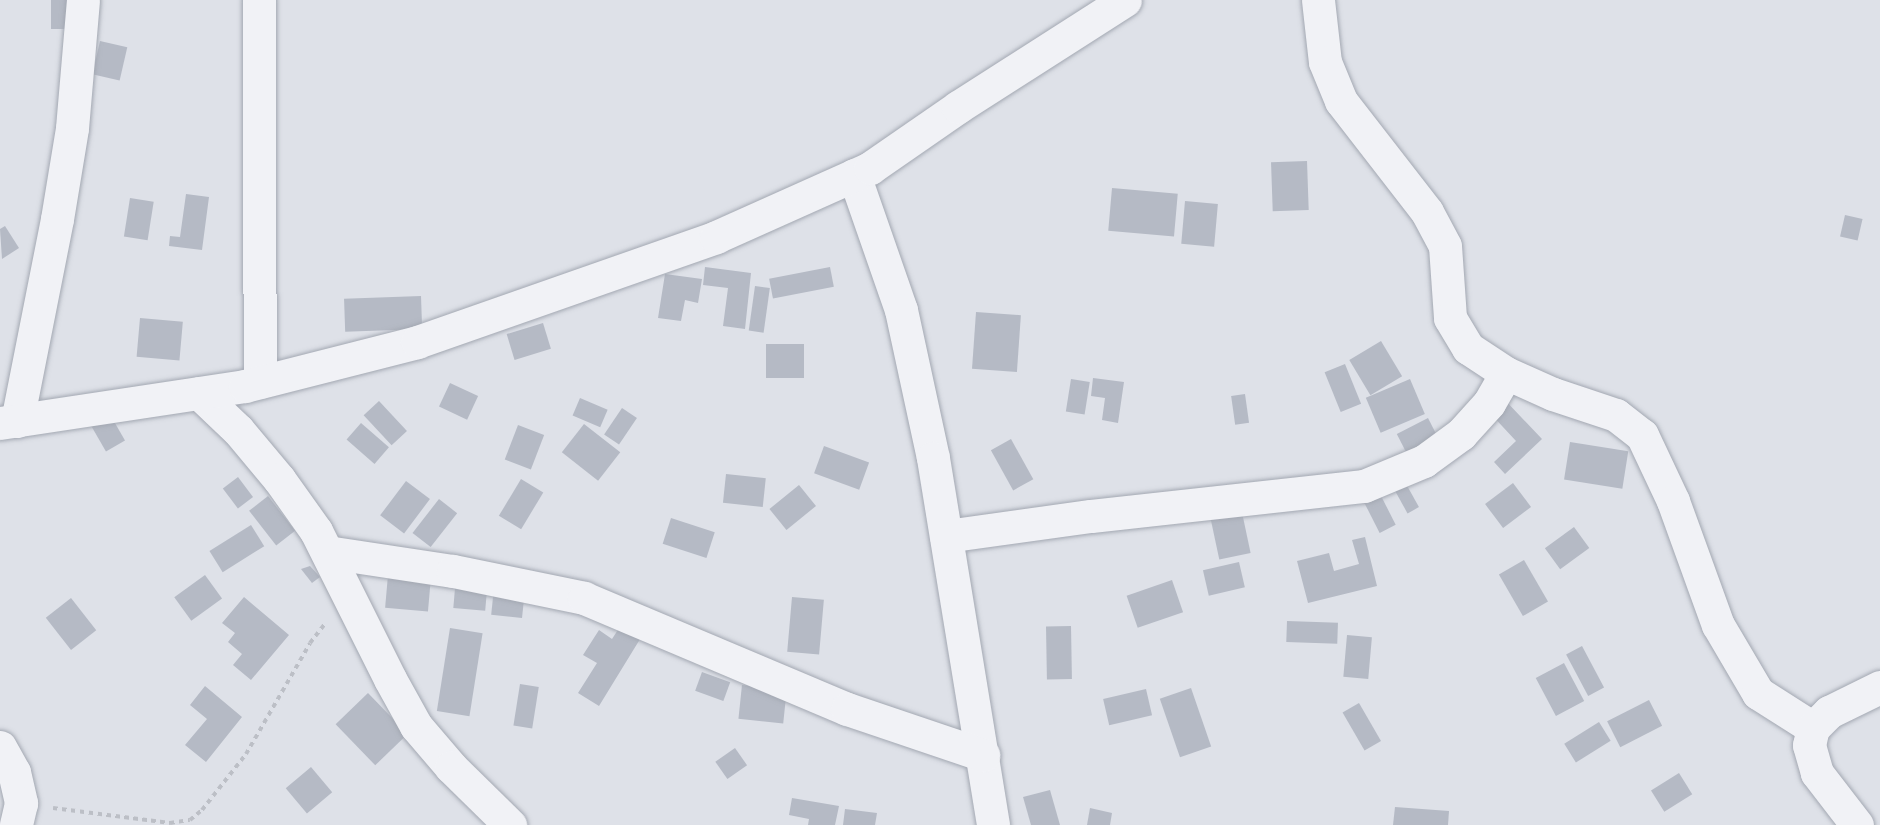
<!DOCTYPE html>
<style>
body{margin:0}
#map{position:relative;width:1880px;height:825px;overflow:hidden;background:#dee1e8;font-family:"Alegreya Sans",sans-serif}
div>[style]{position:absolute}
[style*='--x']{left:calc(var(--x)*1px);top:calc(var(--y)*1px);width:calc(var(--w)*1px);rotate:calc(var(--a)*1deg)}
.building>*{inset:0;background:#b5bac5;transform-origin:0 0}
.path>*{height:4px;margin-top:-2px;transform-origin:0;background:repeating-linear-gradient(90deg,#bcbfc6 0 4.5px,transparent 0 9px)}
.roads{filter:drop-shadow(0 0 2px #a3a8b2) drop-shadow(0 0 2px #a3a8b2)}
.minor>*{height:33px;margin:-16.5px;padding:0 16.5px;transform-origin:16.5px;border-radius:16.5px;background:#f1f2f6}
span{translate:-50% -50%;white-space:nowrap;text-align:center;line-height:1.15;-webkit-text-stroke:5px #edf0f6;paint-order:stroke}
</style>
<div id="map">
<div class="building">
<div style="left:51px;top:0;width:18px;height:29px"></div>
<div style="left:100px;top:41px;width:28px;height:34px;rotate:13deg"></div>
<div style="left:1307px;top:161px;width:49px;height:36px;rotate:88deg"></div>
<div style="left:1112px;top:188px;width:66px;height:43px;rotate:5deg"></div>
<div style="clip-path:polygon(186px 194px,209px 197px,202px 250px,169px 246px,170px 236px,180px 237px)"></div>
<div style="left:130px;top:198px;width:24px;height:39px;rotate:9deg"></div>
<div style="left:1185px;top:201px;width:33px;height:43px;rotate:5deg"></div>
<div style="left:1845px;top:215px;width:18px;height:22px;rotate:13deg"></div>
<div style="clip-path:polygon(5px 226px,19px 248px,2px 259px,0 229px)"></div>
<div style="clip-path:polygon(705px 267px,751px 273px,745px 329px,723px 326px,728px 288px,703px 285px)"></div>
<div style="left:830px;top:267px;width:20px;height:62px;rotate:79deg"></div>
<div style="clip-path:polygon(665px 274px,702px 279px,698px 303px,685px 300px,681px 321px,658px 318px)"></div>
<div style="left:755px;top:286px;width:15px;height:45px;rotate:8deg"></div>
<div style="left:421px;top:296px;width:33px;height:77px;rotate:88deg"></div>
<div style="left:976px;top:312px;width:45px;height:57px;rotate:4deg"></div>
<div style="left:140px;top:318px;width:43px;height:39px;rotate:5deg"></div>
<div style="left:543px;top:323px;width:27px;height:38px;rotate:73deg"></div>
<div style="left:1381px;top:341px;width:41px;height:37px;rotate:59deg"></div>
<div style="left:766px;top:344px;width:38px;height:34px"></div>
<div style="left:1345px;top:364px;width:43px;height:22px;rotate:68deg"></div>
<div style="clip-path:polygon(1093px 378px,1124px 382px,1118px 423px,1102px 420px,1105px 398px,1091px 396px)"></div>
<div style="left:1071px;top:379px;width:19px;height:33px;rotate:9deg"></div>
<div style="left:1410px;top:379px;width:38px;height:48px;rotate:67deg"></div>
<div style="left:450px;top:383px;width:31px;height:26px;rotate:25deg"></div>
<div style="left:1245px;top:394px;width:29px;height:14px;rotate:82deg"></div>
<div style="left:580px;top:398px;width:30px;height:19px;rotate:23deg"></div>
<div style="clip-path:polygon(1503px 398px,1542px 439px,1505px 474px,1494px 462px,1516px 441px,1489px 412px)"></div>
<div style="left:379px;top:401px;width:41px;height:21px;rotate:47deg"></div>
<div style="left:622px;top:408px;width:18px;height:32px;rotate:34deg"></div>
<div style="left:108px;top:411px;width:34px;height:22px;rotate:60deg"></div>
<div style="left:1428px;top:418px;width:25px;height:35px;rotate:63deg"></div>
<div style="left:361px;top:423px;width:37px;height:22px;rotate:41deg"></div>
<div style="left:584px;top:424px;width:46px;height:36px;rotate:38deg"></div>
<div style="left:518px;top:425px;width:28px;height:37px;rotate:21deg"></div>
<div style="left:1011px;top:439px;width:46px;height:23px;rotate:61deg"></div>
<div style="left:1570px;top:442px;width:59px;height:38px;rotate:9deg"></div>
<div style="left:824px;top:446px;width:48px;height:29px;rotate:20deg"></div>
<div style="left:1400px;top:473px;width:39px;height:13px;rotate:61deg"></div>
<div style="left:726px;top:474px;width:40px;height:29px;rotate:6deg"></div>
<div style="left:238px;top:477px;width:25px;height:19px;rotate:53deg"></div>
<div style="left:521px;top:479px;width:26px;height:43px;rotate:31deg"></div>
<div style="left:406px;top:481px;width:30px;height:43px;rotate:37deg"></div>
<div style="left:1513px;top:483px;width:30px;height:35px;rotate:53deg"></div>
<div style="left:799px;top:485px;width:27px;height:38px;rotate:51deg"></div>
<div style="left:1378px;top:490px;width:39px;height:18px;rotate:63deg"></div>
<div style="left:268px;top:496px;width:44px;height:24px;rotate:52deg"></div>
<div style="left:439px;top:499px;width:23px;height:43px;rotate:38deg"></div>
<div style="left:1240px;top:503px;width:51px;height:32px;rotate:78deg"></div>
<div style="left:671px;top:518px;width:46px;height:27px;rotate:18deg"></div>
<div style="left:251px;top:525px;width:25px;height:49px;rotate:58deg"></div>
<div style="left:1574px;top:527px;width:26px;height:36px;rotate:54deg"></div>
<div style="clip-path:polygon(1365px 537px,1377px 586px,1308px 603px,1297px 561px,1329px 553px,1334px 571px,1359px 564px,1352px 540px)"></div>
<div style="left:1524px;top:560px;width:48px;height:29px;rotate:60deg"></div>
<div style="left:1239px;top:562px;width:26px;height:37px;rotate:77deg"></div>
<div style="clip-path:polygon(310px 566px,320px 577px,312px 583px,301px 569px)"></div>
<div style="left:205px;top:575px;width:29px;height:38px;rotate:54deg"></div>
<div style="left:388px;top:575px;width:43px;height:33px;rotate:5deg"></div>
<div style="left:456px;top:577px;width:32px;height:31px;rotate:5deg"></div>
<div style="left:1172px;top:580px;width:34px;height:48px;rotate:71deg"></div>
<div style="left:494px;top:588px;width:31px;height:27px;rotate:6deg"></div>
<div style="clip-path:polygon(244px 597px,289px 635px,251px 680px,233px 665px,242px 654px,228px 642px,235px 633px,222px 623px)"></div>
<div style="left:792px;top:597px;width:32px;height:55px;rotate:5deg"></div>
<div style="left:71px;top:598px;width:41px;height:32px;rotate:52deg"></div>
<div style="clip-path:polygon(625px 619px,645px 631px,599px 706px,578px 693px,597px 663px,583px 655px,599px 630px,612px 639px)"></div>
<div style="left:1287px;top:621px;width:51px;height:21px;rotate:2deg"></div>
<div style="left:1071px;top:626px;width:53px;height:25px;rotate:89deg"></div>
<div style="left:450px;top:628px;width:33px;height:84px;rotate:9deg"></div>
<div style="left:1347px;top:635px;width:25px;height:42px;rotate:5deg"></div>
<div style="left:1582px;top:646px;width:47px;height:18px;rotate:62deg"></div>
<div style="left:1564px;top:663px;width:43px;height:32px;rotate:62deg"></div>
<div style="left:702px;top:672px;width:30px;height:20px;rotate:20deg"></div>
<div style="left:520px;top:684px;width:19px;height:42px;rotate:9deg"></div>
<div style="left:742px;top:685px;width:45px;height:34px;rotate:6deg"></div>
<div style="clip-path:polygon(205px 686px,242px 717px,206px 762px,185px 745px,207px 719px,190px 705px)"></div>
<div style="left:1191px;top:688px;width:62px;height:33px;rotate:71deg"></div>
<div style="left:1146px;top:689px;width:27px;height:44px;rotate:77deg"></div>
<div style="left:368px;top:693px;width:57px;height:45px;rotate:46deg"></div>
<div style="left:1649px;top:700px;width:29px;height:47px;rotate:63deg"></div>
<div style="left:1359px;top:703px;width:44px;height:19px;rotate:60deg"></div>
<div style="left:1599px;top:722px;width:22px;height:41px;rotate:58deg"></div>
<div style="left:735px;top:748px;width:21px;height:24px;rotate:55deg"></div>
<div style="left:311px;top:767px;width:33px;height:33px;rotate:50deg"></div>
<div style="left:1679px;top:773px;width:25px;height:33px;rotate:58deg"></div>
<div style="clip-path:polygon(1050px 790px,1060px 825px,1031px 825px,1023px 797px)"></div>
<div style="clip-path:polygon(792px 798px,839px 806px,835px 825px,808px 825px,809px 819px,789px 815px)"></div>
<div style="clip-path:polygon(1395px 807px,1449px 811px,1448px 825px,1393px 825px)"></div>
<div style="clip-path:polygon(1090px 808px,1112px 813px,1110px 825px,1087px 825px)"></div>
<div style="clip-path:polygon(845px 809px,877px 813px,875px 825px,843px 825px)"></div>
</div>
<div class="path">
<div style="--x:53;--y:808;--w:118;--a:7.3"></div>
<div style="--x:170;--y:823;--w:20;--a:-9"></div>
<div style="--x:190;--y:820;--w:16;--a:-40"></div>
<div style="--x:202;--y:810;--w:71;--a:-51.8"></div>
<div style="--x:246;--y:754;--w:128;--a:-60"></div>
<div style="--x:310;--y:643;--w:24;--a:-52"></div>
</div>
<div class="roads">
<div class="minor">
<div style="--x:259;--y:0;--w:382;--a:89.9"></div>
<div style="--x:1318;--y:0;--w:62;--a:83.6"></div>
<div style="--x:1325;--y:62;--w:42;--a:67.7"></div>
<div style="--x:1341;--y:101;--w:140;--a:52.2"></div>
<div style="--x:1427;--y:212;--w:38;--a:62"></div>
<div style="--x:1445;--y:246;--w:72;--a:86"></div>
<div style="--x:1450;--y:318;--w:35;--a:59"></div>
<div style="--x:1468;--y:348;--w:45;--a:33.3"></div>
<div style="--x:1506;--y:373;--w:51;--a:24.1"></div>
<div style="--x:1553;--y:394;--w:66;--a:18.4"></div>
<div style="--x:1616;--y:415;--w:33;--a:38"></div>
<div style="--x:1642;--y:435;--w:73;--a:64.8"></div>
<div style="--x:1673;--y:501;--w:132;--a:70.1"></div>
<div style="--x:1718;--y:625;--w:79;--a:59.5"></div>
<div style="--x:1758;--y:693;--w:65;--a:32.5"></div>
<div style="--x:854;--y:175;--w:143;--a:70.8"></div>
<div style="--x:901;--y:310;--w:151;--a:77.8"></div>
<div style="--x:933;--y:458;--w:372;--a:80.7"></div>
<div style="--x:199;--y:393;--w:54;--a:43.5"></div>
<div style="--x:238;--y:430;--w:64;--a:50.1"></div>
<div style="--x:279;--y:479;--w:64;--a:54.6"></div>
<div style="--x:316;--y:531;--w:165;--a:63.4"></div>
<div style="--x:390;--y:679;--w:54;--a:61"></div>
<div style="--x:416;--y:726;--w:54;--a:49.5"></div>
<div style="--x:451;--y:767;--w:83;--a:44.5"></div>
<div style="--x:17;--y:421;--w:206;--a:-78.8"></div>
<div style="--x:57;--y:219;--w:92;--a:-80.6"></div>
<div style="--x:72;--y:128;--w:128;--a:-85.1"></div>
<div style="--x:0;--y:423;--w:248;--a:-8.6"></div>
<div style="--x:245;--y:386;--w:178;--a:-14.3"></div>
<div style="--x:417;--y:342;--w:317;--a:-19.3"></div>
<div style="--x:716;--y:237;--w:169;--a:-24.1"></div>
<div style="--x:870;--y:168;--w:107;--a:-34.7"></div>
<div style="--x:958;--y:107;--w:198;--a:-32.6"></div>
<div style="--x:946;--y:536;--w:146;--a:-7.9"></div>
<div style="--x:1091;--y:516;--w:275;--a:-6.3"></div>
<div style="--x:1364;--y:486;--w:65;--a:-22.6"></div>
<div style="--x:1424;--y:461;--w:46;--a:-36.1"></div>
<div style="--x:1461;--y:434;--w:42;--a:-47.9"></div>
<div style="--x:1489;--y:403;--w:34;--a:-60"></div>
<div style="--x:327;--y:552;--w:127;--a:8.6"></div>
<div style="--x:453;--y:571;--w:134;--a:11.6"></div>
<div style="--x:584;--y:598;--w:285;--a:22.9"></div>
<div style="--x:847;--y:709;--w:144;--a:18.7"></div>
<div style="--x:0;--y:747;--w:29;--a:61"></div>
<div style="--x:14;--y:772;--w:32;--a:77"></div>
<div style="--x:21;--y:803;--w:23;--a:103"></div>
<div style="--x:1857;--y:825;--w:66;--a:-127.6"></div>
<div style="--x:1817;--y:773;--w:29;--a:-106"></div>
<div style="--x:1809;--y:745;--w:17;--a:-77"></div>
<div style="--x:1813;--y:728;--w:23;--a:-45"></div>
<div style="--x:1829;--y:712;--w:57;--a:-26.1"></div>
</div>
</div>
</div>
